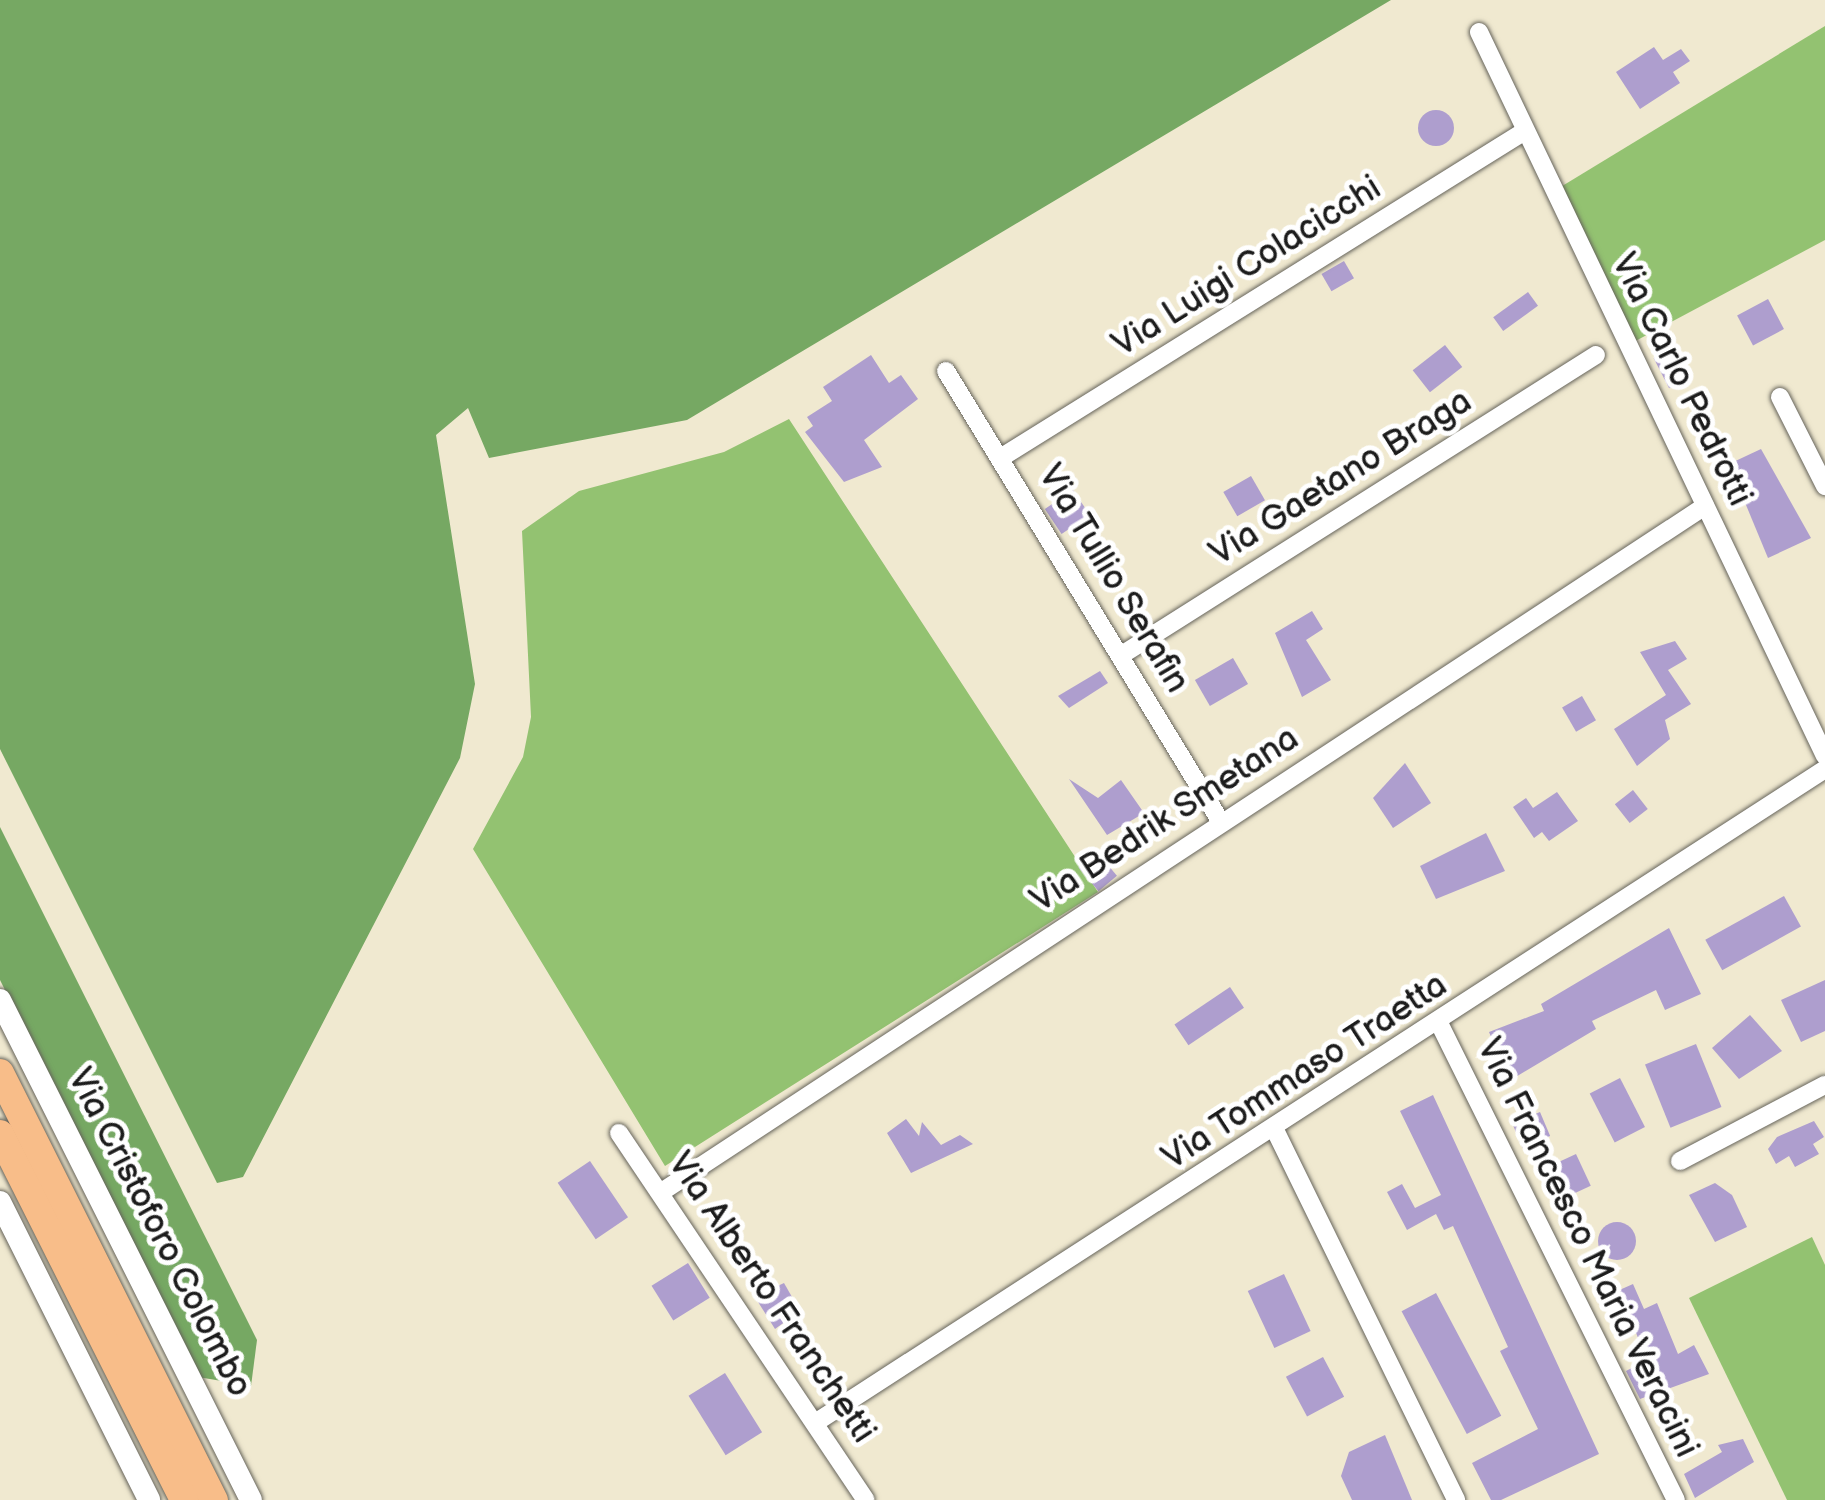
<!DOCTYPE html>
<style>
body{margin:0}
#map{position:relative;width:1825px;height:1500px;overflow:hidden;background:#f0e9d0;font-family:"Balsamiq Sans",sans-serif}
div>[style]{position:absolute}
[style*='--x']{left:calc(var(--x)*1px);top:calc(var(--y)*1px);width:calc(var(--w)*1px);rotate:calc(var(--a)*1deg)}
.green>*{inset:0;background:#93c271}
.forest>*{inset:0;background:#76a863}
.building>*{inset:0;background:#ae9ece;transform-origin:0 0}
.round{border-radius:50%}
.roads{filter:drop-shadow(0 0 2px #66645b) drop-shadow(0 0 2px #66645b)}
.minor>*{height:18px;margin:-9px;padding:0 9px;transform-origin:9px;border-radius:9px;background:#fff}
.tertiary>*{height:22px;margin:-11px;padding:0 11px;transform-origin:11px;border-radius:11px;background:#fff}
.primary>*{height:28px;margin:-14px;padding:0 14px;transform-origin:14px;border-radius:14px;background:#f8bd89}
span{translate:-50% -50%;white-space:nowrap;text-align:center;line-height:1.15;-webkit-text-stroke:10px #fff;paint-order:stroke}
.street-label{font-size:35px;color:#1c1c1c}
</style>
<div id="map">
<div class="green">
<div style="clip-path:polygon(1825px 26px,1825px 240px,1628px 345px,1554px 191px)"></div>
<div style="clip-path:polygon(789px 419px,1098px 892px,665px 1166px,473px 849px,523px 757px,531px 717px,522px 531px,579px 491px,724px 452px)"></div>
<div style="clip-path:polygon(1812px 1237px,1825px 1265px,1825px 1500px,1787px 1500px,1689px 1298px)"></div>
</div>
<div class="forest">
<div style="clip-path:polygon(0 0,1391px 0,687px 420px,489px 458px,468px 408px,436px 435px,475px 684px,460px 758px,243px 1177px,217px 1183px,0 749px)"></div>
<div style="clip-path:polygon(0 827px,257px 1340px,251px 1386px,198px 1377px,0 980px)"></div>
</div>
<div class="building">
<div style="clip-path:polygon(1654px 47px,1663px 60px,1681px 49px,1690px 61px,1673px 72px,1680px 83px,1640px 109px,1616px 72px)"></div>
<div class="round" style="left:1418px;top:110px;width:36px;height:36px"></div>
<div style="left:1344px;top:261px;width:20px;height:26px;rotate:60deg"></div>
<div style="left:1528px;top:292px;width:17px;height:43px;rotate:54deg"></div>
<div style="left:1768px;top:299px;width:34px;height:35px;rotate:62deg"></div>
<div style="left:1445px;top:345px;width:28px;height:41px;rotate:52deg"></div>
<div style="left:1675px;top:347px;width:34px;height:24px;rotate:63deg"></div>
<div style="clip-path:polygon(871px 355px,889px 383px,901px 375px,918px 399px,864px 440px,882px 467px,844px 482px,805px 432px,813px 426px,807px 417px,832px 401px,823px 387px)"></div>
<div style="clip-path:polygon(1761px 449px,1811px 538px,1768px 558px,1729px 464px)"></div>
<div style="left:1251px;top:476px;width:28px;height:32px;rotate:60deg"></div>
<div style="left:1073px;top:490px;width:30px;height:34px;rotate:56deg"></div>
<div style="clip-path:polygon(1312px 611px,1323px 629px,1306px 640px,1331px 680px,1302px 697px,1275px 633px)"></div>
<div style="clip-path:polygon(1675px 641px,1687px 659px,1668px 670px,1691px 704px,1665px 720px,1670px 739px,1637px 766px,1614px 729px,1666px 695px,1640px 652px)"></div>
<div style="left:1233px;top:658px;width:30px;height:44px;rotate:60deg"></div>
<div style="clip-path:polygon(1100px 671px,1108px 683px,1069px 708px,1058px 696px)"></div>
<div style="left:1582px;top:696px;width:28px;height:23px;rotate:60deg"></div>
<div style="clip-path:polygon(1405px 763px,1431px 803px,1393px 828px,1373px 798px)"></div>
<div style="clip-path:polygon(1069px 779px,1098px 798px,1121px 780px,1144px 813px,1107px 835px)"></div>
<div style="left:1633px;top:790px;width:24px;height:23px;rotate:52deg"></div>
<div style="clip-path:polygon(1557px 792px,1578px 821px,1549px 841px,1542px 832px,1534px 838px,1513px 807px,1526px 798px,1533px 808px)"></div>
<div style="clip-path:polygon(1486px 833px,1505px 871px,1436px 899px,1420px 866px)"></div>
<div style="left:1097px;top:852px;width:31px;height:24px;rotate:50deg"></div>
<div style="left:1784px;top:896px;width:35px;height:90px;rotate:61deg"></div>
<div style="clip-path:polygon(1669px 928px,1701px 994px,1665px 1010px,1656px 990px,1592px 1021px,1596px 1029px,1509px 1081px,1489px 1032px,1544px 1011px,1541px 1004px)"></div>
<div style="clip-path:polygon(1825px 980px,1825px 1031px,1801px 1042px,1781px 1000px)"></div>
<div style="left:1230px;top:987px;width:25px;height:67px;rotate:56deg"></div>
<div style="clip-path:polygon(1750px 1015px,1782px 1051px,1739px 1079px,1712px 1048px)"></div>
<div style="left:1696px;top:1044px;width:68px;height:55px;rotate:68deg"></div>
<div style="left:1620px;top:1078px;width:55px;height:34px;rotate:63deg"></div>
<div style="clip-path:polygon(1433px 1095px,1599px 1454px,1501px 1500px,1491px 1500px,1472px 1463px,1538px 1429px,1500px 1351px,1508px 1347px,1453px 1226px,1444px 1230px,1436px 1214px,1407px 1230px,1387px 1192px,1402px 1184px,1415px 1208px,1441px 1195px,1400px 1111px)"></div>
<div style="left:1540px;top:1112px;width:26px;height:30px;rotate:67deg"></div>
<div style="clip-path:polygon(906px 1119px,919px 1136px,922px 1122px,941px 1145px,960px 1135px,973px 1144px,911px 1173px,887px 1133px)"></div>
<div style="clip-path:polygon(1814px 1121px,1824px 1137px,1813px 1144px,1819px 1154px,1795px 1167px,1789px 1156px,1776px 1164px,1768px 1149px,1777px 1137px)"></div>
<div style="left:1576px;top:1154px;width:35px;height:34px;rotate:65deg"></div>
<div style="left:590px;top:1161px;width:68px;height:39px;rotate:56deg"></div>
<div style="clip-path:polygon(1715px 1183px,1732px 1195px,1747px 1227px,1715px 1242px,1689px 1195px)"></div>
<div class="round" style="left:1598px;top:1222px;width:38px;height:38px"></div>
<div style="left:688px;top:1263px;width:41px;height:43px;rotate:58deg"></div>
<div style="left:1284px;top:1274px;width:63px;height:40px;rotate:65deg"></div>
<div style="clip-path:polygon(784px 1283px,800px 1311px,775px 1329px,755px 1297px)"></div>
<div style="clip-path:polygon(1633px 1284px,1644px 1309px,1657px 1303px,1678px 1354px,1694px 1345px,1709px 1374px,1640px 1399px,1626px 1371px,1647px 1360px,1630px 1318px,1618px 1323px,1606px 1296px)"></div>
<div style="left:1436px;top:1293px;width:139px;height:39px;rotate:62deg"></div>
<div style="left:1323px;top:1357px;width:45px;height:42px;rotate:62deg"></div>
<div style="left:725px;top:1373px;width:70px;height:43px;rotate:58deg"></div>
<div style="clip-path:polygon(1385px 1435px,1412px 1500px,1352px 1500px,1341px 1476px,1349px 1452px)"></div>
<div style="clip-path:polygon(1743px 1439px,1754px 1462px,1695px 1498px,1684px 1474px,1722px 1452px,1718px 1445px)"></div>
</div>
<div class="roads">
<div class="minor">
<div style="--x:1479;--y:32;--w:802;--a:64.46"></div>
<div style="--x:946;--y:371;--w:528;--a:58.63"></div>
<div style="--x:1780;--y:397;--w:100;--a:63.2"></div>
<div style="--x:1002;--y:457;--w:616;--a:-31.94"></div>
<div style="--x:1120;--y:656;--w:563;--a:-32.31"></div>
<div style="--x:1440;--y:1025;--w:530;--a:63.58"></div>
<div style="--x:1275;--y:1130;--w:412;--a:63.9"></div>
<div style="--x:619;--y:1133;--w:442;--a:56.1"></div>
<div style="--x:1680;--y:1161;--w:164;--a:-27.7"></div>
<div style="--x:663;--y:1191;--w:1247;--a:-33.32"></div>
<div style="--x:815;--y:1423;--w:1203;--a:-32.92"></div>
</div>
<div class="tertiary">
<div style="--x:0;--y:1000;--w:559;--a:63.34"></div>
<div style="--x:0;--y:1202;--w:333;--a:63.4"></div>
</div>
<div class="primary">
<div style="--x:0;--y:1073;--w:478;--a:63.4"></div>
<div style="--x:0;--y:1134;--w:410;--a:63.3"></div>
</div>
</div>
<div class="street-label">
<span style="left:1247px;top:267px;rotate:-32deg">Via Luigi Colacicchi</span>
<span style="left:1681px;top:380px;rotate:64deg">Via Carlo Pedrotti</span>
<span style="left:1341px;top:478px;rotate:-32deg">Via Gaetano Braga</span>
<span style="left:1113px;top:579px;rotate:59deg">Via Tullio Serafin</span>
<span style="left:1165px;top:820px;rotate:-33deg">Via Bedrik Smetana</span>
<span style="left:1305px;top:1072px;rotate:-33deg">Via Tommaso Traetta</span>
<span style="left:159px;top:1233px;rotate:63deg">Via Cristoforo Colombo</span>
<span style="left:1587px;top:1248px;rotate:64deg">Via Francesco Maria Veracini</span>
<span style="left:771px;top:1298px;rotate:56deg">Via Alberto Franchetti</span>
</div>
</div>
